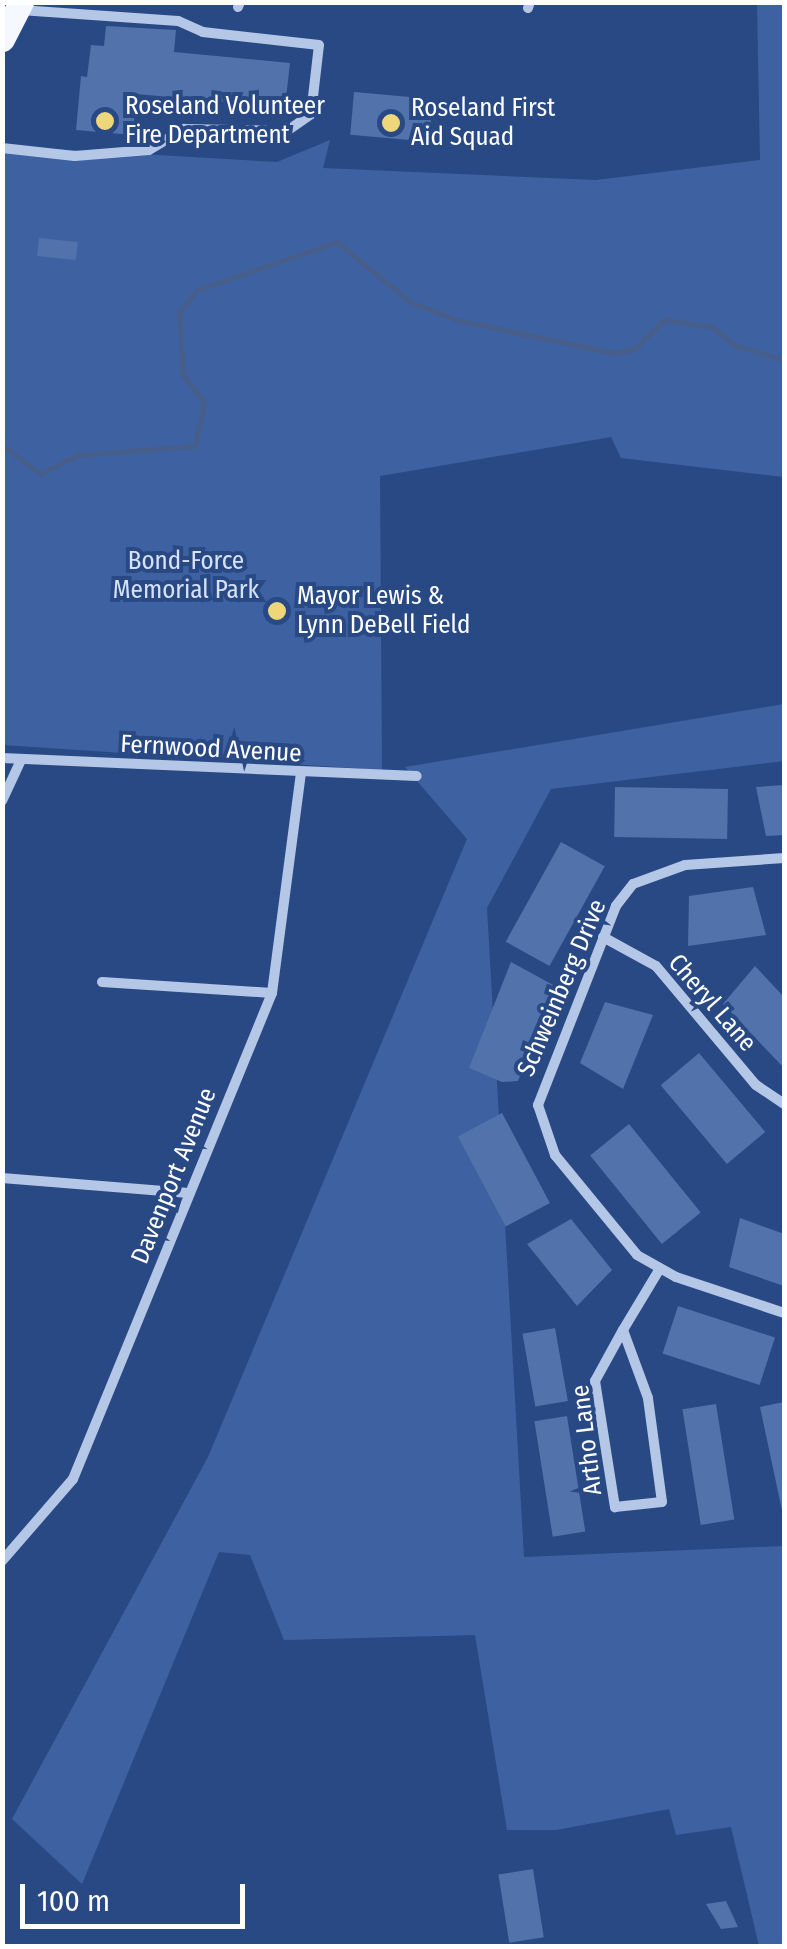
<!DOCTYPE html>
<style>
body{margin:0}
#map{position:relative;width:787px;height:1949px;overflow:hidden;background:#294985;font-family:"Fira Sans Condensed",sans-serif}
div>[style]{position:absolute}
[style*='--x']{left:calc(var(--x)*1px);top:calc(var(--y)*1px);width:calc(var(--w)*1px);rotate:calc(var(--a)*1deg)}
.green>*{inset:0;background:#3e62a1}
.stream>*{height:5px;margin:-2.5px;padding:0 2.5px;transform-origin:2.5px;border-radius:2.5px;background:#475e8a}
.building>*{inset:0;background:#5272ac;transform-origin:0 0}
.street>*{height:10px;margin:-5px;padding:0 5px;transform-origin:5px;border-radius:5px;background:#b4c7e7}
.primary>*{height:25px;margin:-12.5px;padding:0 12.5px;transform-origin:12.5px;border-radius:12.5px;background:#f5f8fe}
.dots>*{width:28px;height:28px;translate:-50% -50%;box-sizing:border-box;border:5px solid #294985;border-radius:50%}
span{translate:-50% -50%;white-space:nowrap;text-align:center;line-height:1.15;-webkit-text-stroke:8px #294985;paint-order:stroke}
.poi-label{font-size:25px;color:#fff}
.left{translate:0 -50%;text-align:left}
.park-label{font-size:25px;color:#d7e2f6}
.street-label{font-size:25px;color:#fff}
.frame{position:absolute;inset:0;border:5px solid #fff;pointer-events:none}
.scale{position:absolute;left:20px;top:1884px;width:225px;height:45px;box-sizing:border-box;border:5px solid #fff;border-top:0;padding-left:12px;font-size:30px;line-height:35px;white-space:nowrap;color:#fff;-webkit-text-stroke:8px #294985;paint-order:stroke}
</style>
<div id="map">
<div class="green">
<div style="clip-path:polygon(757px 3px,784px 3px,784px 477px,621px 458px,611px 437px,380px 476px,382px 770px,3px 745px,2px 146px,277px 162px,330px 140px,323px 168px,596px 180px,760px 160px)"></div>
<div style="clip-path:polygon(784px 704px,784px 761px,551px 789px,487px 908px,524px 1557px,784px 1546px,784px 1946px,759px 1946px,731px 1827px,676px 1835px,669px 1809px,556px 1830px,507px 1830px,475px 1635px,284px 1640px,250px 1555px,219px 1552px,82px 1884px,12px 1819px,208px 1457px,467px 839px,405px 767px)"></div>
</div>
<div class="stream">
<div style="--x:2;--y:445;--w:48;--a:37.3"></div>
<div style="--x:40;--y:474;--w:42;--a:-26.6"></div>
<div style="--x:78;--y:455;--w:117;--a:-4.4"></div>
<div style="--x:195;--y:446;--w:45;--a:-78.4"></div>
<div style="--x:204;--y:402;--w:34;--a:-128"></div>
<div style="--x:183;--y:375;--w:62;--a:-93.7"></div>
<div style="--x:179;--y:313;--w:29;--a:-52"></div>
<div style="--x:197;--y:290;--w:148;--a:-18.9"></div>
<div style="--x:337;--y:242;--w:93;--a:39.3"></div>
<div style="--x:409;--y:301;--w:52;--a:21.6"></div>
<div style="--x:457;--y:320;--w:159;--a:11.9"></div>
<div style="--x:613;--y:353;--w:21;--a:-11"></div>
<div style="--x:634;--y:349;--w:42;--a:-44"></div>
<div style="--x:664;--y:320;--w:49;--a:8.3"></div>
<div style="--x:712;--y:327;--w:28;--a:39"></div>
<div style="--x:734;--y:345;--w:52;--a:16.7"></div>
</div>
<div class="building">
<div style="clip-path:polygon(106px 26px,176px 30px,174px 52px,290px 63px,285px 107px,136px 94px,133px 135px,76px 130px,81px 76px,87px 77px,91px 45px,104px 46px)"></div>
<div style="left:354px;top:92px;width:79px;height:43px;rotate:5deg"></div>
<div style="left:39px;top:238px;width:39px;height:18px;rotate:6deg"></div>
<div style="clip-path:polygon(784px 785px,784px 835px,766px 836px,756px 787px)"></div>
<div style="left:728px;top:789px;width:50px;height:113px;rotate:91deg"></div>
<div style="left:561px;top:842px;width:50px;height:114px;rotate:29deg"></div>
<div style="clip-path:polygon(753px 887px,766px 935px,688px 946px,689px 896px)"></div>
<div style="clip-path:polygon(511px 962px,555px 986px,518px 1081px,502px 1082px,469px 1068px)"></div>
<div style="clip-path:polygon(755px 966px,784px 997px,784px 1068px,723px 1004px)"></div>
<div style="clip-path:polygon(605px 1002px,653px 1015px,623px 1089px,580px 1063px)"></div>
<div style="left:699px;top:1053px;width:103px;height:50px;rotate:50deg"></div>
<div style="left:502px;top:1113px;width:102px;height:50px;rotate:62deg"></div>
<div style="left:629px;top:1124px;width:114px;height:50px;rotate:51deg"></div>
<div style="clip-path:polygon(740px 1218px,784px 1234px,784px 1286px,729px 1267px)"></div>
<div style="clip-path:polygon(571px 1219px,612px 1270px,577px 1306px,527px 1244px)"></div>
<div style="left:678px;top:1306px;width:102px;height:50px;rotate:18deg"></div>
<div style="left:555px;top:1328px;width:74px;height:33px;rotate:80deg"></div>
<div style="clip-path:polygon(784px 1402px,784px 1514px,783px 1515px,760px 1407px)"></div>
<div style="left:716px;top:1404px;width:117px;height:34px;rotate:81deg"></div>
<div style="left:567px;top:1416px;width:117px;height:33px;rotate:81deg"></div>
<div style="left:533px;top:1869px;width:69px;height:35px;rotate:81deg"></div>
<div style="clip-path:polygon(726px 1901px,738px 1927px,721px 1929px,706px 1904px)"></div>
</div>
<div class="street">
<div style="--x:238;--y:7;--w:5;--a:-68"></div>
<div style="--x:528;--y:8;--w:6;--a:-72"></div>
<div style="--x:2;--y:148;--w:73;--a:6.3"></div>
<div style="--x:75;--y:156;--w:74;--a:-4.6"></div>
<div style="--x:149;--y:150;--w:41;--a:-31"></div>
<div style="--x:184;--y:129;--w:103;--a:1.1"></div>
<div style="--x:287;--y:131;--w:29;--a:-35"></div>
<div style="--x:311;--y:114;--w:69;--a:-83.4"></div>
<div style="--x:319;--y:45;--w:117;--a:-173.6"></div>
<div style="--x:203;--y:32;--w:27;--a:-156"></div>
<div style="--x:178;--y:21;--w:158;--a:-176"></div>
<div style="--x:2;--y:758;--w:415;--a:2.5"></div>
<div style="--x:2;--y:801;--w:45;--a:-65.1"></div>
<div style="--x:784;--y:858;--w:99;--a:176"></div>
<div style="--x:685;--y:865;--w:55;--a:159.9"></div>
<div style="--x:633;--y:884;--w:28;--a:128"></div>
<div style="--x:616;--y:906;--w:214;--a:111.4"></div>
<div style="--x:538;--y:1105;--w:53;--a:71.2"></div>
<div style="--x:555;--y:1155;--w:129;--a:50.6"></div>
<div style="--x:637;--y:1255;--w:45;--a:29.4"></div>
<div style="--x:676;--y:1277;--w:114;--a:18.4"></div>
<div style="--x:603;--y:937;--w:60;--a:28.7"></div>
<div style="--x:656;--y:966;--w:155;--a:50"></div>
<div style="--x:756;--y:1085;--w:34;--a:34"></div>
<div style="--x:102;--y:982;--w:170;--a:3.7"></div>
<div style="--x:2;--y:1178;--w:187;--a:4.6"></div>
<div style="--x:623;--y:1330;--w:58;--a:118.8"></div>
<div style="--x:595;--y:1381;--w:128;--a:81"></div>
<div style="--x:615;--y:1507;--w:47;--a:-6.1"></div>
<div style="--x:662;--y:1502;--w:105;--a:-97.7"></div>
<div style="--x:648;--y:1398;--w:72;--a:-110.2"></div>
<div style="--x:623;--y:1330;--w:70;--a:-59"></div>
<div style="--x:2;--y:1561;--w:108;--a:-49.1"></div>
<div style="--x:73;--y:1479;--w:525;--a:-67.73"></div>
<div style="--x:272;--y:993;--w:221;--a:-82.5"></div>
</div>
<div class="primary">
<div style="--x:2;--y:39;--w:42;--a:-62.8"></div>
</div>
<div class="dots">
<div style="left:105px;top:121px;background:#eed77b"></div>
<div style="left:391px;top:123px;background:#eed77b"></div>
<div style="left:277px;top:611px;background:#eed77b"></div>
</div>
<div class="poi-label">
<span class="left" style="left:125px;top:121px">Roseland Volunteer<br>Fire Department</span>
<span class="left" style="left:411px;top:123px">Roseland First<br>Aid Squad</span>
<span class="left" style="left:297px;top:611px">Mayor Lewis &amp;<br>Lynn DeBell Field</span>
</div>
<div class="park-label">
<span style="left:186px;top:576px">Bond-Force<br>Memorial Park</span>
</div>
<div class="street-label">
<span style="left:211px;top:749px;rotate:3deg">Fernwood Avenue</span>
<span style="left:562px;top:988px;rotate:-67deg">Schweinberg Drive</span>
<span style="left:712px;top:1003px;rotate:49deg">Cheryl Lane</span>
<span style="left:174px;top:1176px;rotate:-68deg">Davenport Avenue</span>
<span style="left:587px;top:1440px;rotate:-97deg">Artho Lane</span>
</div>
<div class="frame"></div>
<div class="scale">100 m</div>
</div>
